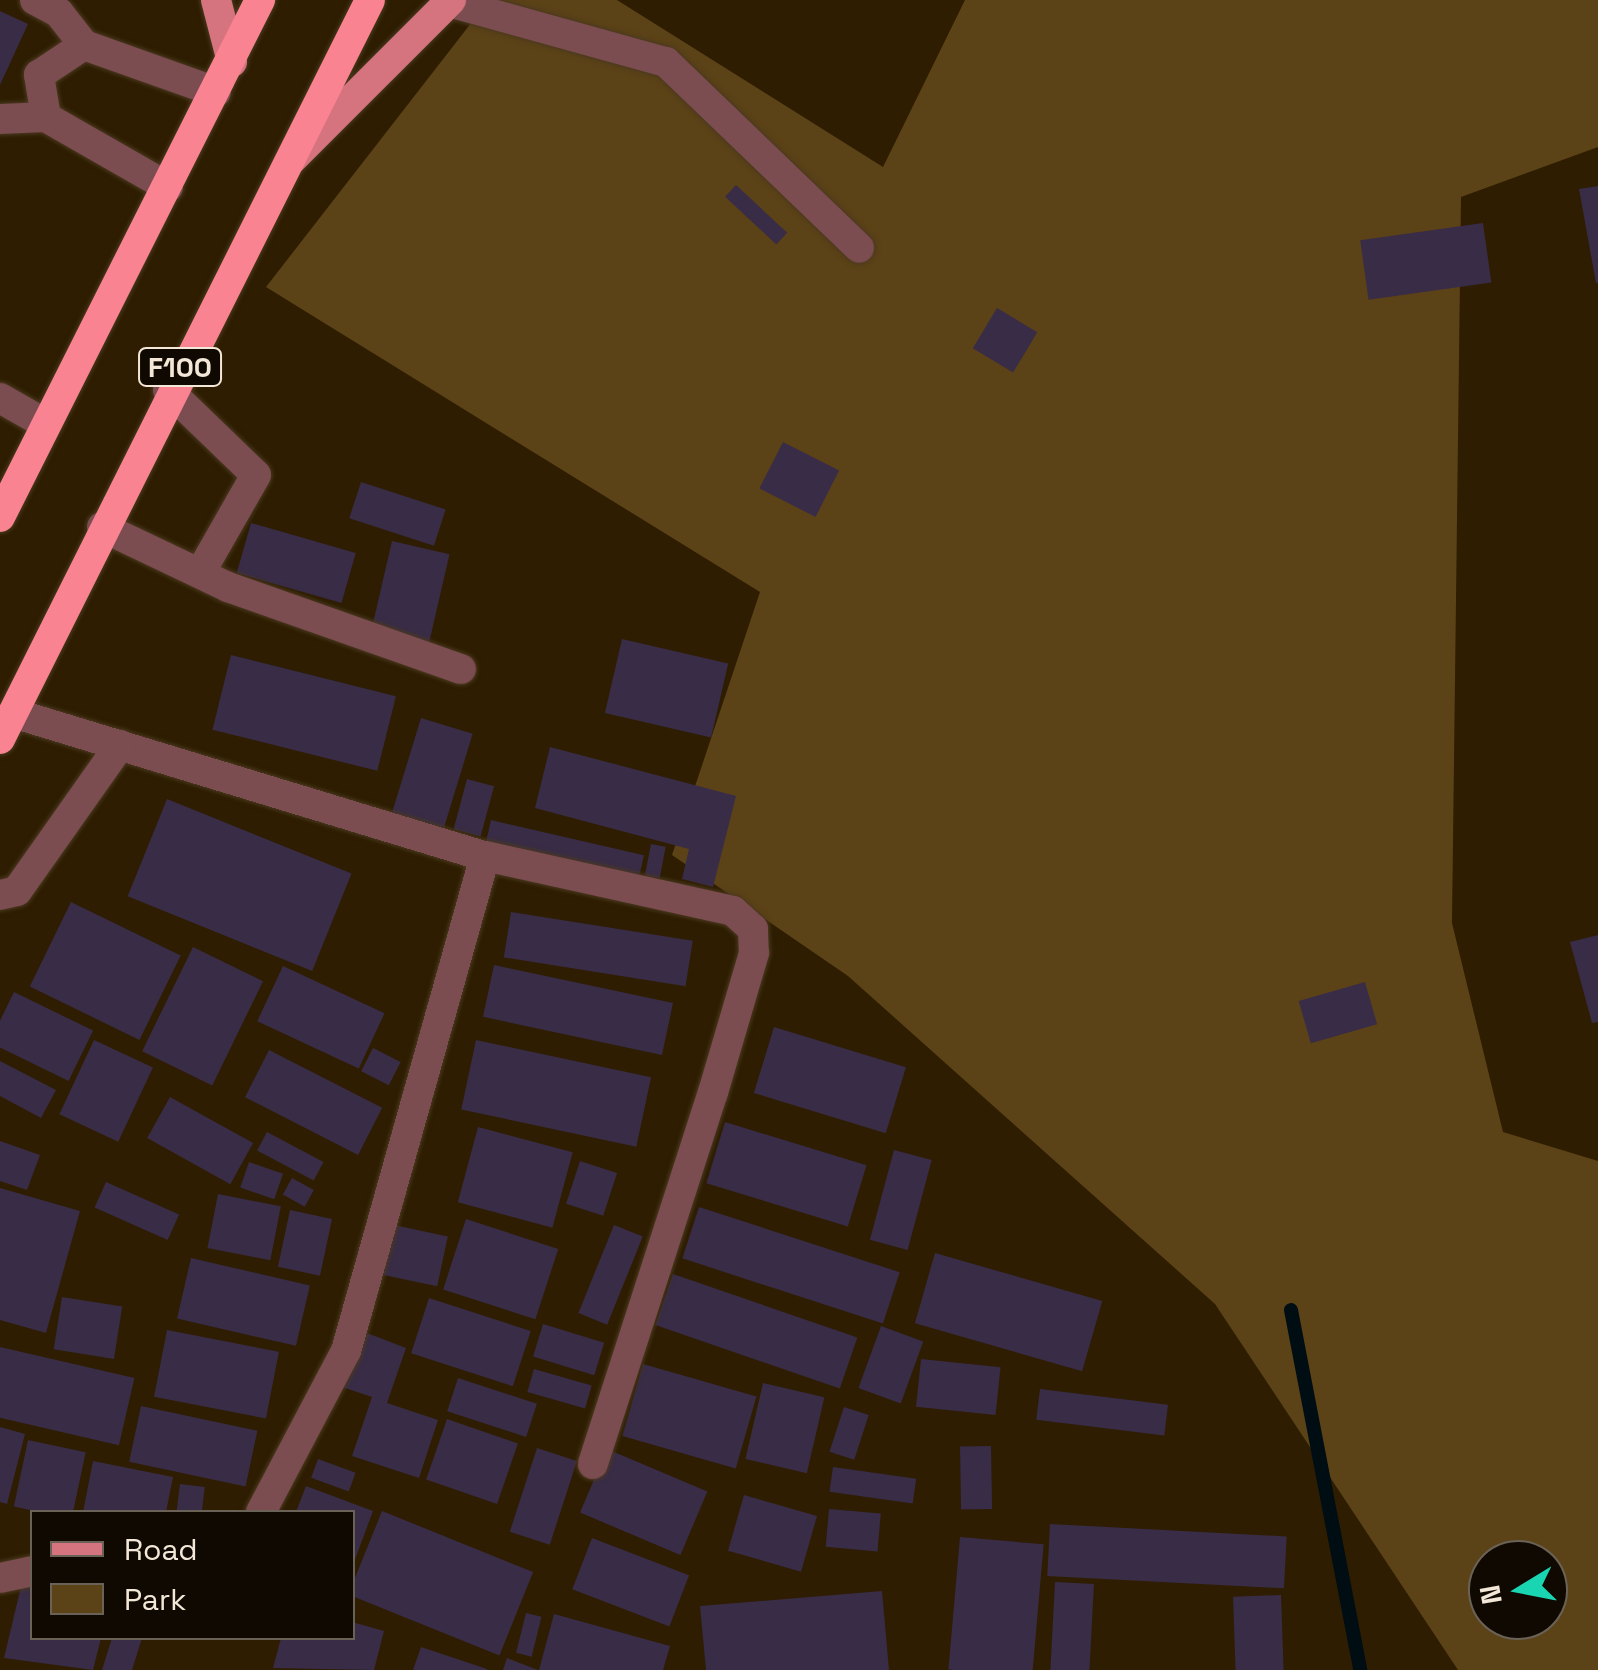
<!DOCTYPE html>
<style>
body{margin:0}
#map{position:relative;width:1598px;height:1670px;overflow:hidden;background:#2e1d01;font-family:"Space Grotesk",sans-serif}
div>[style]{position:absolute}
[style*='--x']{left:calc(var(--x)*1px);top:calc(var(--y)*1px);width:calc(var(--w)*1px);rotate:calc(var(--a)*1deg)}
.green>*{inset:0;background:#5c4217}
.stream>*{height:14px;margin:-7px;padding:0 7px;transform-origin:7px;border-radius:7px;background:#000e14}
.building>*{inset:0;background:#392c47;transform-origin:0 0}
.roads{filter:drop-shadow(0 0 2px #4a391f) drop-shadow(0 0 2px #4a391f)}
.minor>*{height:30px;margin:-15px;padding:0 15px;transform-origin:15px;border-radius:15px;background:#7b4c50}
.major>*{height:30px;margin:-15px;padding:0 15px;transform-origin:15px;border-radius:15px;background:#d5747e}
.highway>*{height:30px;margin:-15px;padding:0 15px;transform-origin:15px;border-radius:15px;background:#f98391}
span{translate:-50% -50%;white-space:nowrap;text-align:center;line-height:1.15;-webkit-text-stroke:10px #100901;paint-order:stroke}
.shield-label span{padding:2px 8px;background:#100901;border:2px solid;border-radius:8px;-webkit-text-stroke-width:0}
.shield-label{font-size:28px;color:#f3e8d7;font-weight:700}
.legend{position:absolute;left:30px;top:1510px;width:325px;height:130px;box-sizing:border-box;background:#100901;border:2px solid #6b6257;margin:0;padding:12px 18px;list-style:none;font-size:30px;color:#f3e8d7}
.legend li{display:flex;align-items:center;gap:20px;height:50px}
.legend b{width:50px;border:2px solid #6b6257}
.north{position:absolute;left:1468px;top:1540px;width:100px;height:100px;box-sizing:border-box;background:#100901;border:2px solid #6b6257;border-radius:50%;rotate:260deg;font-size:28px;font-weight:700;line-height:40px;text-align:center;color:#f3e8d7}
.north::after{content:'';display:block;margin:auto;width:35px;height:45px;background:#1ad5b2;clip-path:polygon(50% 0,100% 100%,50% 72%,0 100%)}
</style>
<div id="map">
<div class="green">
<div style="clip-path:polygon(evenodd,489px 0,617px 0,883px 167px,965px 0,1598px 0,1598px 147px,1461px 197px,1452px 923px,1503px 1132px,1598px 1161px,1598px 1670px,1458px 1670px,1215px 1304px,848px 976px,672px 855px,760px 592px,266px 287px,489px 0,1488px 1560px,1548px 1560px,1548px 1620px,1488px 1620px,1488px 1560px)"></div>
</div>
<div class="stream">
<div style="--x:1291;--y:1310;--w:367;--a:79.1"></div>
</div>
<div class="building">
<div style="clip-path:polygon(0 11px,28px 24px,0 85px)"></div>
<div style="left:736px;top:185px;width:70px;height:16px;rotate:43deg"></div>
<div style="clip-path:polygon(1598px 186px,1598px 283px,1596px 283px,1579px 189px)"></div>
<div style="left:1483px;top:223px;width:60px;height:124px;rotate:82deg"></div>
<div style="left:997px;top:308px;width:47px;height:47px;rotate:31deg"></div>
<div style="left:783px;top:442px;width:63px;height:52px;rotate:27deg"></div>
<div style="left:361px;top:482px;width:89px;height:38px;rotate:18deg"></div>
<div style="left:251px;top:523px;width:109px;height:52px;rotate:16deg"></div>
<div style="left:392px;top:541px;width:59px;height:93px;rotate:13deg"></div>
<div style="left:622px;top:639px;width:109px;height:76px;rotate:13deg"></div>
<div style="left:231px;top:655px;width:170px;height:77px;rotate:14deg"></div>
<div style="left:421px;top:718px;width:54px;height:104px;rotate:17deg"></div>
<div style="clip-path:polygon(550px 747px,736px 796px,713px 887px,682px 879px,689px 849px,535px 808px)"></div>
<div style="left:467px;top:779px;width:28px;height:52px;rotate:15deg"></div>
<div style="left:167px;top:799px;width:199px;height:105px;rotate:22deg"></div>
<div style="left:491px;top:820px;width:157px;height:24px;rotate:13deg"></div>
<div style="left:651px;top:844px;width:15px;height:32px;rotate:11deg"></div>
<div style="left:71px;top:902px;width:122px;height:94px;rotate:26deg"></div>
<div style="left:511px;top:912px;width:184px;height:46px;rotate:9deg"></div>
<div style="clip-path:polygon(1598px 935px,1598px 1022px,1592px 1023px,1570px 942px)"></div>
<div style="left:193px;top:947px;width:78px;height:116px;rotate:26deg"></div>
<div style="left:494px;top:965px;width:183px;height:53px;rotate:12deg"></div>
<div style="left:283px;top:966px;width:112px;height:61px;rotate:25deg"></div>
<div style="left:1365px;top:982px;width:44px;height:69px;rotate:74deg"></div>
<div style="left:14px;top:992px;width:88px;height:56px;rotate:26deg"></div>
<div style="left:774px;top:1027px;width:138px;height:69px;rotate:17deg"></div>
<div style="left:94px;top:1040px;width:65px;height:82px;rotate:25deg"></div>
<div style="left:476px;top:1040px;width:179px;height:71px;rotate:12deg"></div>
<div style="left:373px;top:1048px;width:31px;height:26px;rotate:27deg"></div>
<div style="left:269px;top:1050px;width:127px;height:53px;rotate:27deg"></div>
<div style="clip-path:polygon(0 1061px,56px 1090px,41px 1118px,0 1096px)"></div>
<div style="left:170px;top:1097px;width:95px;height:47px;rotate:29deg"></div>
<div style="left:725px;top:1122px;width:148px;height:64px;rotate:17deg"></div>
<div style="left:478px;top:1127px;width:98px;height:78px;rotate:15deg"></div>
<div style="left:267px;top:1132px;width:64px;height:21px;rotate:28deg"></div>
<div style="clip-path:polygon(0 1141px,40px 1155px,27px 1190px,0 1181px)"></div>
<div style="left:894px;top:1150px;width:39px;height:93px;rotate:15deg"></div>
<div style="left:580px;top:1161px;width:39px;height:45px;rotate:18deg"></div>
<div style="left:249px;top:1162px;width:36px;height:27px;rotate:19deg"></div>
<div style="left:292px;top:1178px;width:25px;height:19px;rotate:29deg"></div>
<div style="left:106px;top:1182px;width:80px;height:28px;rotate:24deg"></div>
<div style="clip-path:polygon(0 1188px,80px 1211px,46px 1333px,0 1320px)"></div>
<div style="left:218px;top:1194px;width:64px;height:55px;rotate:11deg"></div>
<div style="left:699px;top:1207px;width:211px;height:54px;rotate:18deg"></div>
<div style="left:290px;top:1210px;width:43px;height:58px;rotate:12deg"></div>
<div style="left:466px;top:1219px;width:97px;height:74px;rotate:18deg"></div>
<div style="left:394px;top:1225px;width:55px;height:51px;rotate:12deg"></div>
<div style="left:614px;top:1225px;width:31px;height:95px;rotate:22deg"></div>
<div style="left:935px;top:1253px;width:174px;height:73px;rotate:16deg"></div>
<div style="left:191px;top:1258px;width:122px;height:62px;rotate:13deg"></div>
<div style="left:673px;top:1274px;width:195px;height:54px;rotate:19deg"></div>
<div style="left:62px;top:1297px;width:61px;height:53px;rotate:9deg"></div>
<div style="left:429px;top:1298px;width:107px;height:58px;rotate:18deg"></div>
<div style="left:543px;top:1324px;width:64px;height:34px;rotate:17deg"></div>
<div style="left:881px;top:1326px;width:45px;height:66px;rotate:20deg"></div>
<div style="left:167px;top:1330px;width:114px;height:68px;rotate:11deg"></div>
<div style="clip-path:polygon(359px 1330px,406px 1348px,387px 1403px,438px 1420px,419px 1478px,352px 1456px,372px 1397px,339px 1386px)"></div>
<div style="left:0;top:1347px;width:138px;height:69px;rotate:13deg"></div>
<div style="left:921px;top:1359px;width:80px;height:48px;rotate:6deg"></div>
<div style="left:643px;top:1364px;width:118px;height:75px;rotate:16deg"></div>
<div style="left:534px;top:1369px;width:60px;height:24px;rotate:16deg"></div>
<div style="left:458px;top:1378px;width:83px;height:35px;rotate:18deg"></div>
<div style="left:763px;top:1383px;width:63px;height:78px;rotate:13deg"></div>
<div style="left:1040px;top:1389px;width:129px;height:31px;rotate:7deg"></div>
<div style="left:141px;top:1406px;width:119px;height:57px;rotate:12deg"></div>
<div style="left:844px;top:1407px;width:26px;height:47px;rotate:18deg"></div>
<div style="left:447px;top:1419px;width:75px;height:64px;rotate:19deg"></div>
<div style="clip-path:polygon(0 1427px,25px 1434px,7px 1504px,0 1502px)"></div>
<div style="left:28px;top:1440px;width:59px;height:68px;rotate:12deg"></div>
<div style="left:991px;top:1446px;width:63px;height:31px;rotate:89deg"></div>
<div style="left:537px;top:1448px;width:42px;height:88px;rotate:18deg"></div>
<div style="left:607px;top:1449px;width:109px;height:69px;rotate:23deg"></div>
<div style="left:318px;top:1459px;width:40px;height:20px;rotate:20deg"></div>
<div style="clip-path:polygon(93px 1461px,173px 1477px,166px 1512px,83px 1512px)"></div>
<div style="left:833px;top:1467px;width:84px;height:25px;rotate:8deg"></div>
<div style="left:180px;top:1484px;width:25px;height:28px;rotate:7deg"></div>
<div style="clip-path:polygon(306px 1486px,373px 1511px,353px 1565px,352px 1512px,296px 1512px)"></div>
<div style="left:744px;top:1495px;width:76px;height:58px;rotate:16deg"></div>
<div style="left:829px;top:1509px;width:52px;height:38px;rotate:5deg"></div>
<div style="left:382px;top:1511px;width:163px;height:90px;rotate:22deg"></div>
<div style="left:1050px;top:1524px;width:237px;height:52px;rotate:3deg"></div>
<div style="left:960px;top:1537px;width:84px;height:133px;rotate:5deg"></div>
<div style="left:592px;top:1538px;width:104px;height:55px;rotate:21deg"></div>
<div style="clip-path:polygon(23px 1578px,32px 1581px,32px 1638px,101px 1638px,93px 1670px,4px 1658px)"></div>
<div style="left:1055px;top:1582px;width:39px;height:88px;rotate:3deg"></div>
<div style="clip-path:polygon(882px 1591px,889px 1670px,706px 1670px,700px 1606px)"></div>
<div style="left:1281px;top:1595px;width:75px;height:48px;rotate:88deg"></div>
<div style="left:526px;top:1613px;width:16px;height:41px;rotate:14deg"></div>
<div style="clip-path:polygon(554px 1614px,670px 1646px,663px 1670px,539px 1670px)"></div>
<div style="clip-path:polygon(352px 1622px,384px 1631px,374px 1670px,273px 1668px,281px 1638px,352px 1638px)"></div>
<div style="clip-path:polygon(112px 1638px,142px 1638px,132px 1670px,102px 1670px)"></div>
<div style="clip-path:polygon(421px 1647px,487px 1669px,487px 1670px,413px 1670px)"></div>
<div style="clip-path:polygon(507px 1658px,538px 1670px,503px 1670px)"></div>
</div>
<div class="roads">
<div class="minor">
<div style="--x:35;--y:0;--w:27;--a:28"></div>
<div style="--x:59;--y:13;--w:41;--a:52"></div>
<div style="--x:449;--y:2;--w:225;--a:15.5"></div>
<div style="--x:666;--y:62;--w:268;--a:43.9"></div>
<div style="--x:0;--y:119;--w:46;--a:-2.5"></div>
<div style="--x:168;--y:187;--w:141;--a:-150.2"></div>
<div style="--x:46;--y:117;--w:43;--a:-99.5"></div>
<div style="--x:39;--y:75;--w:54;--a:-33.7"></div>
<div style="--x:84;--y:45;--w:140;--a:19.6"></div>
<div style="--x:168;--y:390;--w:122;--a:44"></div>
<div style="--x:256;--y:475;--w:113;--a:119.7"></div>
<div style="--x:0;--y:398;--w:51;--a:29.6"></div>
<div style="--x:102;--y:527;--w:140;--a:25.5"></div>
<div style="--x:228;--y:587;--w:247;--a:19.4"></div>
<div style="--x:13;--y:713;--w:493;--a:16.9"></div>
<div style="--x:485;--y:856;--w:254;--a:12.5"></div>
<div style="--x:733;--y:911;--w:27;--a:42"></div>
<div style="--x:753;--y:929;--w:24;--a:88"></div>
<div style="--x:754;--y:953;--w:145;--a:106.4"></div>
<div style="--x:713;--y:1092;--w:391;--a:107.9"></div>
<div style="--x:0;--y:895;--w:17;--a:-13"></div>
<div style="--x:17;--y:891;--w:179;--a:-54.8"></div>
<div style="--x:261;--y:1512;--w:182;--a:-62.2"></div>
<div style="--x:346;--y:1351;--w:514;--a:-74.31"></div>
<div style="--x:0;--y:1578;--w:33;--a:-12"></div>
</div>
<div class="major">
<div style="--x:216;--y:0;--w:64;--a:75.5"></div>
<div style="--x:292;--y:159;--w:225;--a:-45"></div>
</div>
<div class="highway">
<div style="--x:0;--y:517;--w:579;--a:-63.3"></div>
<div style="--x:0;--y:739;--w:826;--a:-63.4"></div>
</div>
</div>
<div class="shield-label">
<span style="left:180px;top:367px">F100</span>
</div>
<ul class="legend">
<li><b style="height:12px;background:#d5747e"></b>Road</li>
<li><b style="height:28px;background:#5c4217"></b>Park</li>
</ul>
<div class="north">N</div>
</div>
